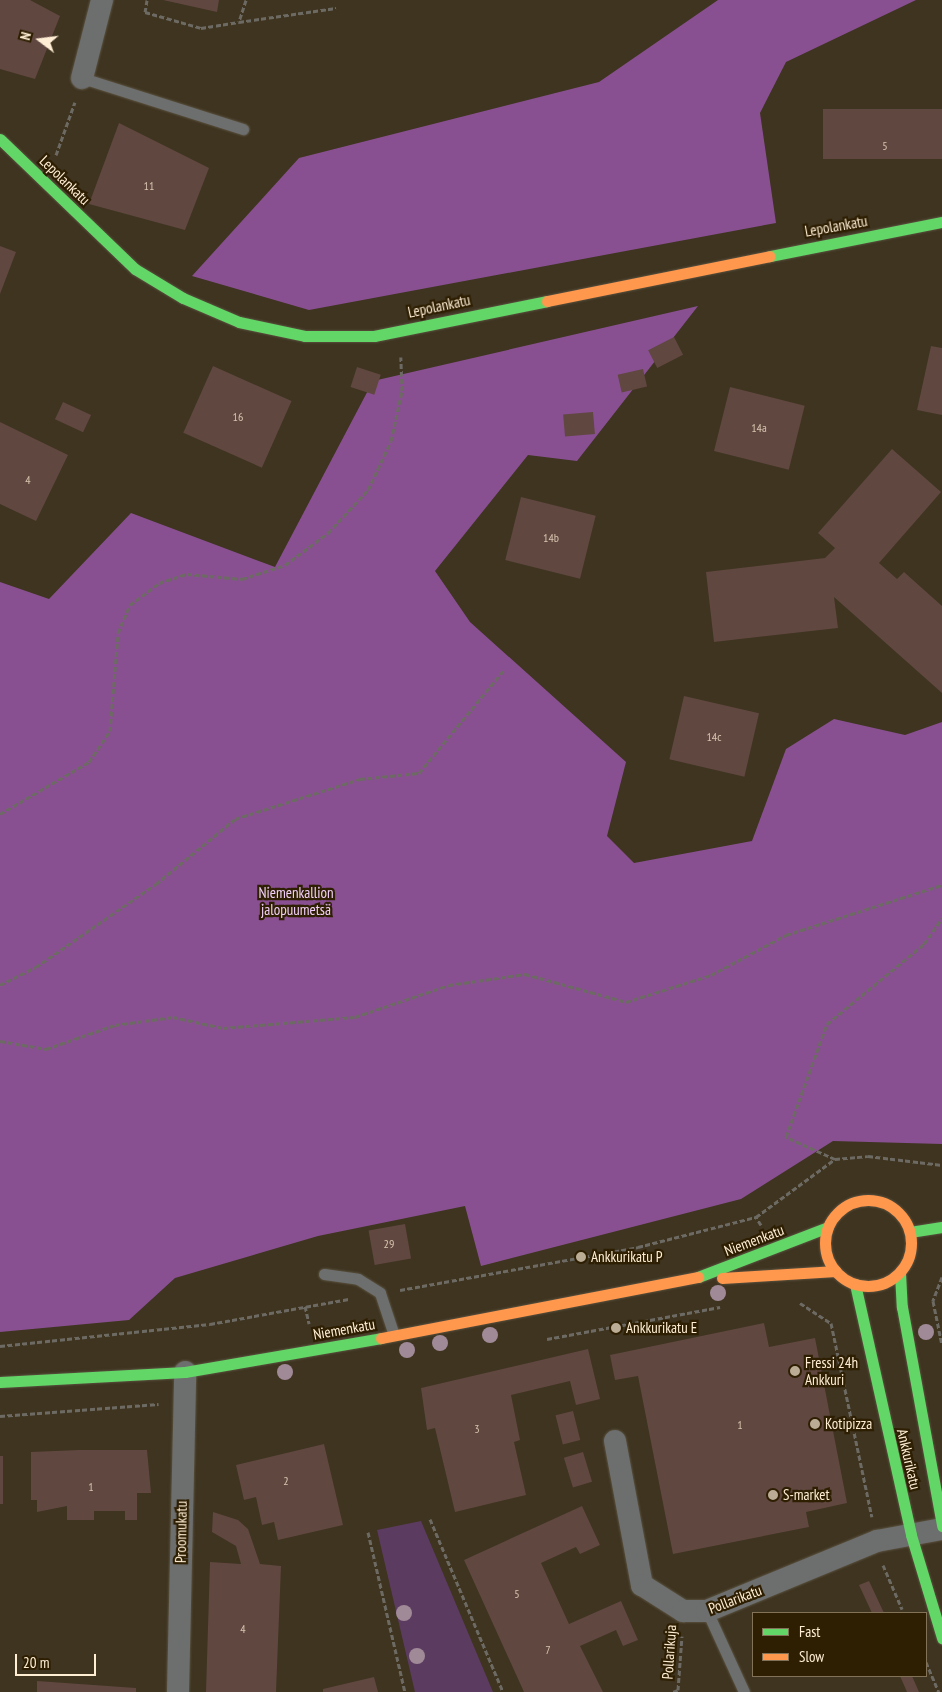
<!DOCTYPE html>
<meta charset="utf-8">
<style>
body{margin:0}
#map{position:relative;width:942px;height:1692px;overflow:hidden;background:#3e3420;font-family:"PT Sans Narrow",sans-serif}
div>[style]{position:absolute}
[style*='--x']{left:calc(var(--x)*1px);top:calc(var(--y)*1px);width:calc(var(--w)*1px);rotate:calc(var(--a)*1deg)}
.green>*{inset:0;background:#5c3b61}
.forest>*{inset:0;background:#885091}
.building>*{inset:0;background:#604740;transform-origin:0 0}
.path>*{height:3px;margin-top:-1.5px;transform-origin:0;background:repeating-linear-gradient(90deg,#6d6a64 0 5px,transparent 0 7.5px)}
.roads{filter:drop-shadow(0 0 1px #5a513f) drop-shadow(0 0 1px #5a513f)}
.lane>*{height:11px;margin:-5.5px;padding:0 5.5px;transform-origin:5.5px;border-radius:5.5px;background:#6d6e6e}
.street>*{height:22px;margin:-11px;padding:0 11px;transform-origin:11px;border-radius:11px;background:#6d6e6e}
.fast>*{height:11px;margin:-5.5px;padding:0 5.5px;transform-origin:5.5px;border-radius:5.5px;background:#63d668}
.slow>*{height:11px;margin:-5.5px;padding:0 5.5px;transform-origin:5.5px;border-radius:5.5px;background:#ff974d}
.slow>.ring{margin:-5.5px;padding:0;box-sizing:content-box;background:none;border:11px solid #ff974d;border-radius:50%}
.trees>*{width:16px;height:16px;margin:-8px;border-radius:50%;background:#a18a98}
.dots>*{width:14px;height:14px;translate:-50% -50%;box-sizing:border-box;border:2px solid #2e1f03;border-radius:50%}
span{translate:-50% -50%;white-space:nowrap;text-align:center;line-height:1.15;-webkit-text-stroke:4.5px #2e1f03;paint-order:stroke}
.number-label{font-size:12px;color:#d7c4af}
.number-label span{-webkit-text-stroke-width:0}
.street-label{font-size:15px;color:#ffeed4}
.park-label{font-size:15px;color:#f2d0fa}
.poi-label{font-size:15px;color:#ffeed4}
.left{translate:0 -50%;text-align:left}
.legend{position:absolute;left:752px;top:1612px;width:175px;height:65px;box-sizing:border-box;background:#2e1f03;border:1px solid #827257;margin:0;padding:6px 9px;list-style:none;font-size:15px;color:#ffeed4}
.legend li{display:flex;align-items:center;gap:10px;height:25px}
.legend b{width:25px;border:1px solid #827257}
.north{position:absolute;left:15px;top:15px;width:50px;height:50px;-webkit-text-stroke:4px #2e1f03;paint-order:stroke;rotate:285deg;font-size:14px;font-weight:700;line-height:20px;text-align:center;color:#ffeed4}
.north::after{content:'';display:block;margin:auto;width:18px;height:22px;background:#ffeed4;clip-path:polygon(50% 0,100% 100%,50% 72%,0 100%)}
.scale{position:absolute;left:15px;top:1654px;width:81px;height:22px;box-sizing:border-box;border:2px solid #ffeed4;border-top:0;padding-left:6px;font-size:15px;line-height:18px;white-space:nowrap;color:#ffeed4;-webkit-text-stroke:4px #2e1f03;paint-order:stroke}
</style>
<div id="map">
<div class="green">
<div style="clip-path:polygon(421px 1521px,493px 1692px,415px 1692px,377px 1530px)"></div>
</div>
<div class="forest">
<div style="clip-path:polygon(718px 0,916px 0,786px 62px,760px 113px,776px 223px,309px 310px,192px 276px,299px 158px,599px 82px)"></div>
<div style="clip-path:polygon(698px 306px,577px 461px,528px 455px,435px 571px,470px 622px,626px 762px,607px 836px,634px 863px,752px 841px,786px 749px,834px 719px,905px 735px,942px 722px,942px 1144px,833px 1141px,741px 1199px,481px 1266px,465px 1206px,318px 1236px,175px 1278px,129px 1320px,0 1332px,0 582px,49px 599px,131px 513px,275px 567px,373px 381px)"></div>
</div>
<div class="building">
<div style="clip-path:polygon(0 0,30px 0,60px 16px,35px 79px,0 69px)"></div>
<div style="clip-path:polygon(163px 0,219px 0,217px 12px)"></div>
<div style="left:942px;top:109px;width:50px;height:119px;rotate:90deg"></div>
<div style="clip-path:polygon(119px 123px,209px 168px,185px 230px,89px 204px)"></div>
<div style="clip-path:polygon(0 246px,16px 252px,0 294px)"></div>
<div style="left:674px;top:337px;width:20px;height:29px;rotate:63deg"></div>
<div style="clip-path:polygon(931px 346px,942px 348px,942px 415px,917px 410px)"></div>
<div style="left:213px;top:366px;width:86px;height:73px;rotate:24deg"></div>
<div style="left:357px;top:367px;width:25px;height:21px;rotate:18deg"></div>
<div style="left:643px;top:369px;width:18px;height:26px;rotate:77deg"></div>
<div style="left:730px;top:387px;width:77px;height:66px;rotate:14deg"></div>
<div style="left:63px;top:402px;width:31px;height:19px;rotate:25deg"></div>
<div style="left:593px;top:412px;width:22px;height:30px;rotate:85deg"></div>
<div style="clip-path:polygon(0 422px,68px 455px,36px 521px,0 504px)"></div>
<div style="clip-path:polygon(892px 449px,941px 492px,879px 563px,897px 579px,904px 572px,942px 606px,942px 693px,834px 597px,838px 628px,714px 642px,706px 572px,825px 558px,835px 548px,818px 533px)"></div>
<div style="left:521px;top:497px;width:77px;height:65px;rotate:14deg"></div>
<div style="left:684px;top:696px;width:77px;height:65px;rotate:13deg"></div>
<div style="left:405px;top:1224px;width:35px;height:37px;rotate:80deg"></div>
<div style="clip-path:polygon(764px 1323px,769px 1347px,815px 1338px,847px 1503px,806px 1512px,809px 1527px,673px 1554px,638px 1376px,615px 1380px,610px 1355px)"></div>
<div style="clip-path:polygon(588px 1349px,600px 1399px,576px 1405px,570px 1381px,511px 1395px,520px 1440px,514px 1442px,526px 1495px,455px 1512px,435px 1428px,427px 1430px,421px 1388px)"></div>
<div style="left:573px;top:1411px;width:30px;height:18px;rotate:76deg"></div>
<div style="clip-path:polygon(324px 1444px,343px 1525px,278px 1540px,274px 1522px,262px 1525px,256px 1497px,244px 1500px,236px 1465px)"></div>
<div style="clip-path:polygon(79px 1450px,147px 1450px,151px 1493px,137px 1493px,137px 1520px,125px 1520px,125px 1511px,94px 1511px,94px 1520px,67px 1520px,67px 1506px,37px 1512px,37px 1500px,31px 1500px,31px 1452px)"></div>
<div style="left:583px;top:1452px;width:31px;height:20px;rotate:73deg"></div>
<div style="left:0;top:1456px;width:3px;height:48px"></div>
<div style="clip-path:polygon(582px 1506px,600px 1545px,580px 1554px,576px 1547px,541px 1563px,569px 1624px,621px 1601px,638px 1640px,623px 1646px,616px 1630px,580px 1646px,603px 1692px,524px 1692px,464px 1560px)"></div>
<div style="clip-path:polygon(213px 1512px,238px 1520px,248px 1529px,260px 1564px,281px 1566px,276px 1692px,206px 1692px,210px 1562px,241px 1564px,236px 1546px,212px 1532px)"></div>
<div style="clip-path:polygon(869px 1581px,884px 1613px,872px 1613px,859px 1585px)"></div>
<div style="clip-path:polygon(900px 1676px,912px 1676px,919px 1692px,907px 1692px)"></div>
<div style="clip-path:polygon(374px 1677px,378px 1692px,323px 1692px,323px 1689px)"></div>
<div style="clip-path:polygon(37px 1681px,136px 1688px,136px 1692px,37px 1692px)"></div>
</div>
<div class="path">
<div style="--x:147;--y:0;--w:12;--a:99"></div>
<div style="--x:145;--y:12;--w:58;--a:15.9"></div>
<div style="--x:201;--y:28;--w:38;--a:-9"></div>
<div style="--x:246;--y:0;--w:23;--a:108"></div>
<div style="--x:239;--y:22;--w:98;--a:-8.2"></div>
<div style="--x:56;--y:155;--w:56;--a:-70.3"></div>
<div style="--x:0;--y:814;--w:103;--a:-30.3"></div>
<div style="--x:89;--y:762;--w:37;--a:-56"></div>
<div style="--x:110;--y:731;--w:98;--a:-85.3"></div>
<div style="--x:118;--y:633;--w:30;--a:-67"></div>
<div style="--x:130;--y:605;--w:36;--a:-37"></div>
<div style="--x:159;--y:583;--w:29;--a:-18"></div>
<div style="--x:187;--y:574;--w:55;--a:5.2"></div>
<div style="--x:242;--y:579;--w:45;--a:-18"></div>
<div style="--x:285;--y:565;--w:54;--a:-36.7"></div>
<div style="--x:328;--y:533;--w:59;--a:-47.1"></div>
<div style="--x:368;--y:490;--w:54;--a:-64.9"></div>
<div style="--x:391;--y:441;--w:51;--a:-77.6"></div>
<div style="--x:402;--y:391;--w:34;--a:-92"></div>
<div style="--x:0;--y:985;--w:40;--a:-26.6"></div>
<div style="--x:36;--y:967;--w:146;--a:-34.7"></div>
<div style="--x:156;--y:884;--w:102;--a:-39.4"></div>
<div style="--x:235;--y:819;--w:131;--a:-17.7"></div>
<div style="--x:360;--y:779;--w:59;--a:-5.8"></div>
<div style="--x:419;--y:773;--w:134;--a:-50.5"></div>
<div style="--x:0;--y:1041;--w:47;--a:9.9"></div>
<div style="--x:46;--y:1049;--w:73;--a:-19.2"></div>
<div style="--x:115;--y:1025;--w:59;--a:-7.9"></div>
<div style="--x:173;--y:1017;--w:51;--a:12.4"></div>
<div style="--x:223;--y:1028;--w:132;--a:-4.8"></div>
<div style="--x:355;--y:1017;--w:99;--a:-18.8"></div>
<div style="--x:449;--y:985;--w:77;--a:-8.2"></div>
<div style="--x:525;--y:974;--w:105;--a:15.5"></div>
<div style="--x:626;--y:1002;--w:89;--a:-17.6"></div>
<div style="--x:711;--y:975;--w:85;--a:-28.1"></div>
<div style="--x:786;--y:935;--w:164;--a:-17.8"></div>
<div style="--x:835;--y:1159;--w:54;--a:-155.8"></div>
<div style="--x:786;--y:1137;--w:120;--a:-70.1"></div>
<div style="--x:827;--y:1024;--w:126;--a:-39.5"></div>
<div style="--x:924;--y:944;--w:32;--a:-55"></div>
<div style="--x:761;--y:1225;--w:9;--a:-122"></div>
<div style="--x:756;--y:1217;--w:98;--a:-36.3"></div>
<div style="--x:835;--y:1159;--w:33;--a:-5"></div>
<div style="--x:868;--y:1156;--w:75;--a:6.9"></div>
<div style="--x:942;--y:1277;--w:26;--a:111"></div>
<div style="--x:933;--y:1301;--w:45;--a:78.4"></div>
<div style="--x:400;--y:1290;--w:242;--a:-10.2"></div>
<div style="--x:638;--y:1247;--w:122;--a:-14.3"></div>
<div style="--x:800;--y:1303;--w:37;--a:33"></div>
<div style="--x:831;--y:1323;--w:198;--a:78.1"></div>
<div style="--x:305;--y:1306;--w:18;--a:77"></div>
<div style="--x:547;--y:1339;--w:176;--a:-10.5"></div>
<div style="--x:0;--y:1346;--w:211;--a:-6"></div>
<div style="--x:210;--y:1324;--w:141;--a:-10.2"></div>
<div style="--x:0;--y:1416;--w:159;--a:-4.3"></div>
<div style="--x:430;--y:1519;--w:188;--a:67.1"></div>
<div style="--x:368;--y:1532;--w:164;--a:77"></div>
<div style="--x:883;--y:1565;--w:48;--a:66.6"></div>
<div style="--x:926;--y:1662;--w:33;--a:67"></div>
<div style="--x:673;--y:1692;--w:5;--a:-22"></div>
<div style="--x:678;--y:1690;--w:54;--a:-85.8"></div>
</div>
<div class="roads">
<div class="lane">
<div style="--x:82;--y:78;--w:169;--a:17.6"></div>
<div style="--x:324;--y:1274;--w:34;--a:8"></div>
<div style="--x:358;--y:1279;--w:26;--a:32"></div>
<div style="--x:380;--y:1293;--w:44;--a:71.6"></div>
<div style="--x:707;--y:1611;--w:89;--a:65.4"></div>
</div>
<div class="street">
<div style="--x:82;--y:78;--w:81;--a:-75.6"></div>
<div style="--x:615;--y:1441;--w:147;--a:79.4"></div>
<div style="--x:642;--y:1585;--w:49;--a:32.4"></div>
<div style="--x:683;--y:1611;--w:24;--a:0"></div>
<div style="--x:707;--y:1611;--w:184;--a:-22.4"></div>
<div style="--x:877;--y:1541;--w:66;--a:-10.5"></div>
<div style="--x:178;--y:1692;--w:320;--a:-88.7"></div>
</div>
<div class="fast">
<div style="--x:0;--y:139;--w:187;--a:43.9"></div>
<div style="--x:135;--y:269;--w:56;--a:31.1"></div>
<div style="--x:183;--y:298;--w:61;--a:23.2"></div>
<div style="--x:239;--y:322;--w:67;--a:12"></div>
<div style="--x:305;--y:336;--w:69;--a:0"></div>
<div style="--x:374;--y:336;--w:177;--a:-11.4"></div>
<div style="--x:770;--y:256;--w:175;--a:-11.2"></div>
<div style="--x:910;--y:1232;--w:32;--a:-9"></div>
<div style="--x:900;--y:1273;--w:34;--a:87"></div>
<div style="--x:902;--y:1307;--w:223;--a:79.6"></div>
<div style="--x:698;--y:1277;--w:139;--a:-21"></div>
<div style="--x:855;--y:1284;--w:257;--a:77.4"></div>
<div style="--x:911;--y:1535;--w:108;--a:73.2"></div>
<div style="--x:0;--y:1382;--w:185;--a:-3.1"></div>
<div style="--x:185;--y:1372;--w:199;--a:-9.8"></div>
</div>
<div class="slow">
<div style="--x:547;--y:301;--w:227;--a:-11.4"></div>
<div class="ring" style="left:825px;top:1200px;width:75px;height:75px"></div>
<div style="--x:722;--y:1278;--w:114;--a:-3.5"></div>
<div style="--x:381;--y:1338;--w:323;--a:-10.9"></div>
</div>
</div>
<div class="trees">
<div style="left:718px;top:1293px"></div>
<div style="left:926px;top:1332px"></div>
<div style="left:490px;top:1335px"></div>
<div style="left:440px;top:1343px"></div>
<div style="left:407px;top:1350px"></div>
<div style="left:285px;top:1372px"></div>
<div style="left:404px;top:1613px"></div>
<div style="left:417px;top:1656px"></div>
</div>
<div class="dots">
<div style="left:581px;top:1257px;background:#bbad95"></div>
<div style="left:616px;top:1328px;background:#bbad95"></div>
<div style="left:795px;top:1371px;background:#bbad95"></div>
<div style="left:815px;top:1424px;background:#bbad95"></div>
<div style="left:773px;top:1495px;background:#bbad95"></div>
</div>
<div class="number-label">
<span style="left:885px;top:146px">5</span>
<span style="left:149px;top:186px">11</span>
<span style="left:238px;top:417px">16</span>
<span style="left:759px;top:428px">14a</span>
<span style="left:28px;top:480px">4</span>
<span style="left:551px;top:538px">14b</span>
<span style="left:714px;top:737px">14c</span>
<span style="left:389px;top:1244px">29</span>
<span style="left:740px;top:1425px">1</span>
<span style="left:477px;top:1429px">3</span>
<span style="left:286px;top:1481px">2</span>
<span style="left:91px;top:1487px">1</span>
<span style="left:517px;top:1594px">5</span>
<span style="left:243px;top:1629px">4</span>
<span style="left:548px;top:1650px">7</span>
</div>
<div class="street-label">
<span style="left:65px;top:180px;rotate:44deg">Lepolankatu</span>
<span style="left:836px;top:226px;rotate:-10deg">Lepolankatu</span>
<span style="left:439px;top:306px;rotate:-12deg">Lepolankatu</span>
<span style="left:754px;top:1240px;rotate:-21deg">Niemenkatu</span>
<span style="left:344px;top:1329px;rotate:-10deg">Niemenkatu</span>
<span style="left:909px;top:1459px;rotate:77deg">Ankkurikatu</span>
<span style="left:181px;top:1532px;rotate:-89deg">Proomukatu</span>
<span style="left:735px;top:1599px;rotate:-21deg">Pollarikatu</span>
<span style="left:669px;top:1652px;rotate:-86deg">Pollarikuja</span>
</div>
<div class="park-label">
<span style="left:296px;top:901px">Niemenkallion<br>jalopuumetsä</span>
</div>
<div class="poi-label">
<span class="left" style="left:591px;top:1257px">Ankkurikatu P</span>
<span class="left" style="left:626px;top:1328px">Ankkurikatu E</span>
<span class="left" style="left:805px;top:1371px">Fressi 24h<br>Ankkuri</span>
<span class="left" style="left:825px;top:1424px">Kotipizza</span>
<span class="left" style="left:783px;top:1495px">S-market</span>
</div>
<ul class="legend">
<li><b style="height:6px;background:#63d668"></b>Fast</li>
<li><b style="height:6px;background:#ff974d"></b>Slow</li>
</ul>
<div class="north">N</div>
<div class="scale">20 m</div>
</div>
